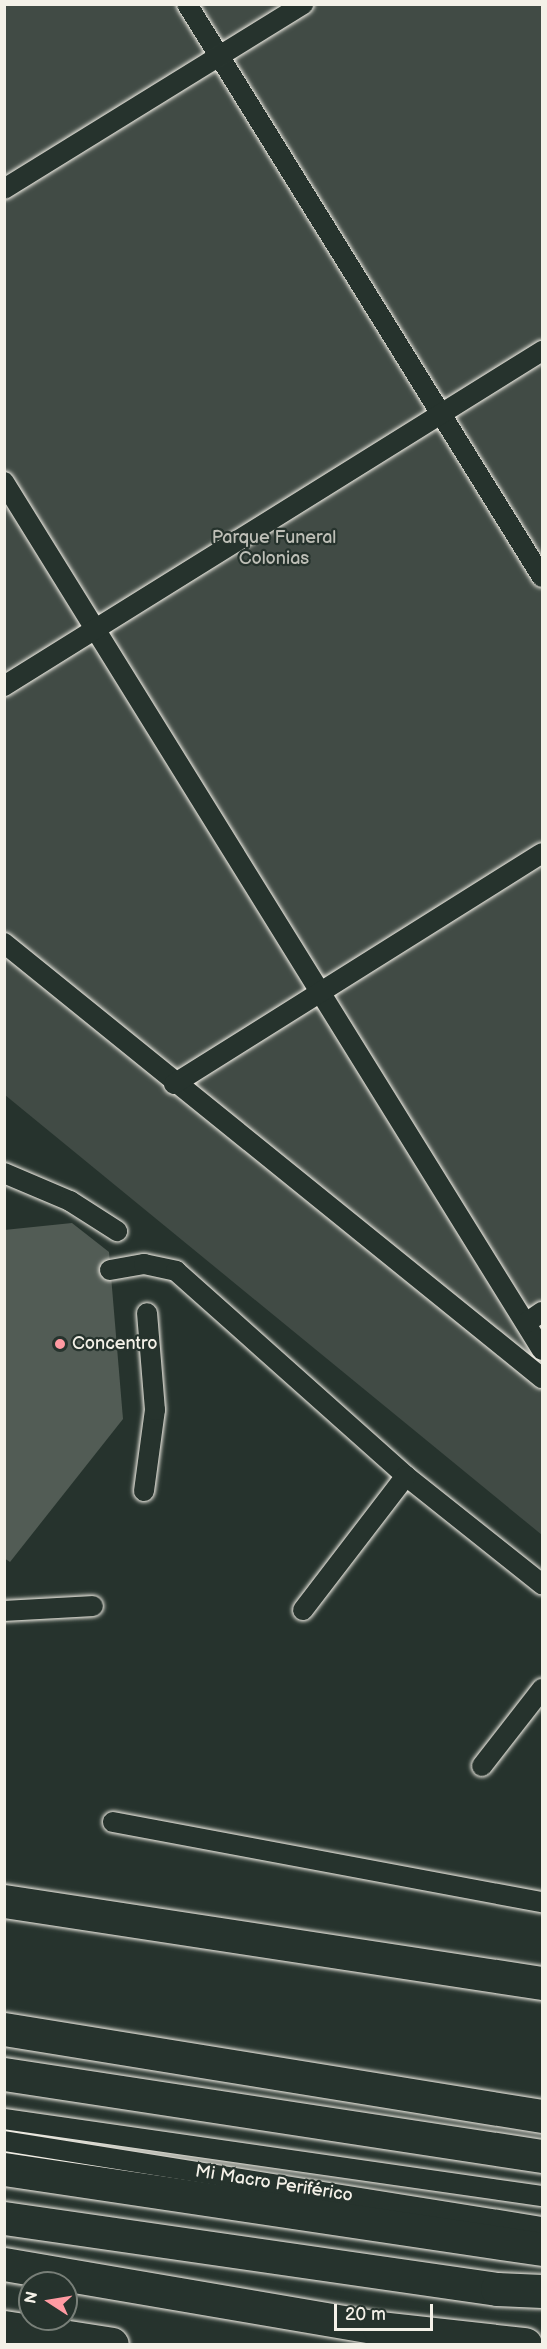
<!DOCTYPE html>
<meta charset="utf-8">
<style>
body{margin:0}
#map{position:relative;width:547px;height:2349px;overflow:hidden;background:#26332d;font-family:"Balsamiq Sans",sans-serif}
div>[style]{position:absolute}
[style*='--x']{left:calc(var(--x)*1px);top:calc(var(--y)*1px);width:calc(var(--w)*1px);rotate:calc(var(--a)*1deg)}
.green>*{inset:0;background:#414b45}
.building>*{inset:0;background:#525c55}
.roads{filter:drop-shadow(0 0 2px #f4f1e8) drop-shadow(0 0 2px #f4f1e8)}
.service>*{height:20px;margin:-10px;padding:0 10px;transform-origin:10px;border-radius:10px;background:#26332d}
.minor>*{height:33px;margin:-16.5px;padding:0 16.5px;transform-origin:16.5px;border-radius:16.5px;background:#26332d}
.primary>*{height:33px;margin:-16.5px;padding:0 16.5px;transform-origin:16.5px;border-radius:16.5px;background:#26332d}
.trunk>*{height:33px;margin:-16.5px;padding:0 16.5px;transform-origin:16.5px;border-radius:16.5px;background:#26332d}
.dots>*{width:16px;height:16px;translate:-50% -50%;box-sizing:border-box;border:3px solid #26332d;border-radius:50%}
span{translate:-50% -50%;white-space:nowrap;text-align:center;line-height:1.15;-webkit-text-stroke:4.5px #26332d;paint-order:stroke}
.park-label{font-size:18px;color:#bebfb7}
.poi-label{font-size:18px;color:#f4f1e8}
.left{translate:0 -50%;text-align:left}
.street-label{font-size:18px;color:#f4f1e8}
.frame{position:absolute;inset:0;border:6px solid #f4f1e8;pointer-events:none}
.north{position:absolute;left:18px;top:2271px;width:60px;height:60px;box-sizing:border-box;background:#26332d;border:2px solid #787f78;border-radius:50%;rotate:282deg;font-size:16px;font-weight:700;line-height:24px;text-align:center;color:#f4f1e8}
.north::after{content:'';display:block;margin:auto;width:21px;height:27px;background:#ff9aa2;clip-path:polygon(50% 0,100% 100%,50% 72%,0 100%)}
.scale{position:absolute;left:334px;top:2304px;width:99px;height:27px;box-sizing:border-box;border:3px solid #f4f1e8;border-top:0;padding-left:8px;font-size:18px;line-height:21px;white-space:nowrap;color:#f4f1e8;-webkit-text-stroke:4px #26332d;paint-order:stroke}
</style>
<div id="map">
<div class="green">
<div style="clip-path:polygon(4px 5px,542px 5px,542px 1535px,5px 1095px)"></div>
</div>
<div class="building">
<div style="clip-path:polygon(72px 1223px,109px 1252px,123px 1419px,10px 1562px,4px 1558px,4px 1230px)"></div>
</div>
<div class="roads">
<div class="service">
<div style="--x:187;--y:4;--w:674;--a:58.22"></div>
<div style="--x:4;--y:189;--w:352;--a:-31.7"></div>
<div style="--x:4;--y:482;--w:1021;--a:58.21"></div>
<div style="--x:4;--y:686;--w:634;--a:-31.91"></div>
<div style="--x:4;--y:943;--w:692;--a:38.96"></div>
<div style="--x:174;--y:1084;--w:434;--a:-32.1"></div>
<div style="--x:4;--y:1173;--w:72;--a:23"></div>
<div style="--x:70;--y:1201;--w:56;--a:32.6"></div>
<div style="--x:110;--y:1270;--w:35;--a:-10"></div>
<div style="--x:144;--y:1264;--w:33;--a:12"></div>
<div style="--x:176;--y:1271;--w:308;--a:41.7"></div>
<div style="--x:406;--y:1476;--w:174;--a:38.5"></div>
<div style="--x:526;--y:1323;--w:19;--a:-35"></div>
<div style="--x:144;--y:1491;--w:82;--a:-82.3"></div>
<div style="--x:155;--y:1410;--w:97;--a:-94.7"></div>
<div style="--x:303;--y:1610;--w:169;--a:-52.5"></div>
<div style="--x:4;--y:1611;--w:89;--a:-3.2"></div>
<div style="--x:482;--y:1766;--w:98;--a:-52.1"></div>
<div style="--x:113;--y:1822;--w:436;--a:10.6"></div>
<div style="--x:4;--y:2119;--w:543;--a:8.15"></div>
<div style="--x:4;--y:2141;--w:545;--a:9.08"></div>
</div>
<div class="minor">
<div style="--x:4;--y:1901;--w:544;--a:8.67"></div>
<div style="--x:4;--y:2327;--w:109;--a:8.9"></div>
</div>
<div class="primary">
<div style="--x:4;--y:2264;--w:380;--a:9.7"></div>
<div style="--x:379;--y:2328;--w:147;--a:6.3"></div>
</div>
<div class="trunk">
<div style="--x:4;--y:2029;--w:545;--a:9.19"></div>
<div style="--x:4;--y:2074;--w:544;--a:8.67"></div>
<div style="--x:4;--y:2169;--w:544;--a:8.46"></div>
<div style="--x:4;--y:2218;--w:498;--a:8.2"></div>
<div style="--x:497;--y:2289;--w:45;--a:2.5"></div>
</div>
</div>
<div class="dots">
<div style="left:60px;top:1344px;background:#ff9aa2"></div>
</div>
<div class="park-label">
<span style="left:274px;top:549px">Parque Funeral<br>Colonias</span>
</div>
<div class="poi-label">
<span class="left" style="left:72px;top:1344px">Concentro</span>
</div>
<div class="street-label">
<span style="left:274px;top:2184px;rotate:9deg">Mi Macro Periférico</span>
</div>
<div class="frame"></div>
<div class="north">N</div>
<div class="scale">20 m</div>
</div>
